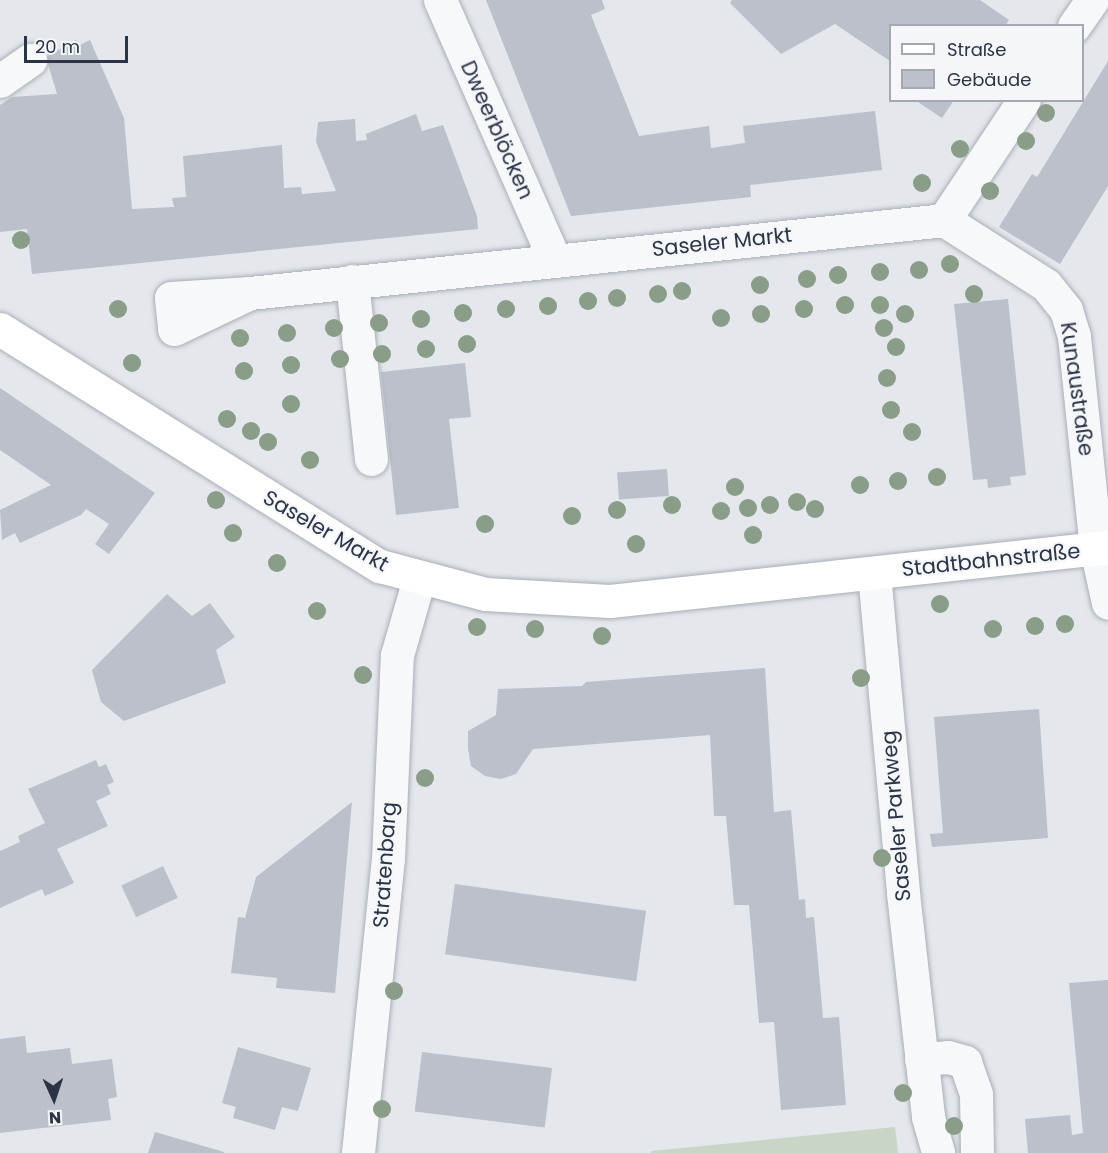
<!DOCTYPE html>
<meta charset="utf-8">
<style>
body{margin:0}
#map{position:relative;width:1108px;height:1153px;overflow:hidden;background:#e4e7ec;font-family:Poppins,sans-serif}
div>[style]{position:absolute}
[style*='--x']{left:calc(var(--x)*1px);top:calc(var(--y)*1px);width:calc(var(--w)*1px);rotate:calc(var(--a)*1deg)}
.green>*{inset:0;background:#c9d6c5}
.building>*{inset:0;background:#bbc0ca;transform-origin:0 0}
.roads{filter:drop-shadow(0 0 2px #a9aeb7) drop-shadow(0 0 2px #a9aeb7)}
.minor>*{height:33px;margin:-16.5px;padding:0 16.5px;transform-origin:16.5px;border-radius:16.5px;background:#f7f8fa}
.major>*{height:33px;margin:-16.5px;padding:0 16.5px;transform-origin:16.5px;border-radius:16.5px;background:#fff}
.trees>*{width:18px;height:18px;margin:-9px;border-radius:50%;background:#899d89}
span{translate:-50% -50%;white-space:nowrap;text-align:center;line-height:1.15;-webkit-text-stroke:4.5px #f4f6f9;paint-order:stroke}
.street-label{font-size:21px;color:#2b3445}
.legend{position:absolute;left:889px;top:24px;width:195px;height:78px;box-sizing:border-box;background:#f4f6f9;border:2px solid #a4a8b1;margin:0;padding:8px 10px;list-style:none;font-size:18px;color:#2b3445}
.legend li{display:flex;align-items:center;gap:12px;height:30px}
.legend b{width:30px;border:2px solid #a4a8b1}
.north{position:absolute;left:24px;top:1069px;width:60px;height:60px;-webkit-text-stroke:4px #f4f6f9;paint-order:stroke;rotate:177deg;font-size:16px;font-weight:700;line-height:24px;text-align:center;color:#2b3445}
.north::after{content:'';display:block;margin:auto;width:21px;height:27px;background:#2b3445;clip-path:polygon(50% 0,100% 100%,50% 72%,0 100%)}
.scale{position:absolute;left:24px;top:36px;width:104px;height:27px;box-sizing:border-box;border:3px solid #2b3445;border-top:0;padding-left:8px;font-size:18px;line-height:21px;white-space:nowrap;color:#2b3445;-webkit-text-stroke:4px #f4f6f9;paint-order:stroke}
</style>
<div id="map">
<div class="green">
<div style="clip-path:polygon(895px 1127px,898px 1153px,651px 1153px,651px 1151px)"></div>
</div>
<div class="building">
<div style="clip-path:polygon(486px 0,602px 0,605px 9px,591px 15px,639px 136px,709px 126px,711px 148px,745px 143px,743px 126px,875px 111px,882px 170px,750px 185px,751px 197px,571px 216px)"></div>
<div style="clip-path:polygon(732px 0,980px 0,1009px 20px,1005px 26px,890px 26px,890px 61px,835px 24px,781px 54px,730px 3px)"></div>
<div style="clip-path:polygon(76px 40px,80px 45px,90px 40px,124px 118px,132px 209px,174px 207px,172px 198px,186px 197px,183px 156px,282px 145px,284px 188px,301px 187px,302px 194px,336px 191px,316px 142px,318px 122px,355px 119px,356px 141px,367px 140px,366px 134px,416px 114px,422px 131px,443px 125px,477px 216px,478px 229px,32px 274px,27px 229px,0 232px,0 105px,12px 97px,57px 94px,46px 57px)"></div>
<div style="clip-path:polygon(1108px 61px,1108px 186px,1060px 264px,999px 227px,1032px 174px,1037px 177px)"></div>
<div style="clip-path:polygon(915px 100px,954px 100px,942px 118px)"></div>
<div style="clip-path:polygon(1008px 299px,1026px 475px,1010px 477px,1011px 485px,988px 488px,987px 479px,973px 480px,954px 304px)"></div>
<div style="clip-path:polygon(465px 363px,471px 417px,449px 419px,459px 508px,396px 515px,381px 372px)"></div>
<div style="clip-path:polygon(0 388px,155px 493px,109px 554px,95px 544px,109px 524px,86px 509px,81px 515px,20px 543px,15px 533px,2px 540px,0 510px,51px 485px,0 450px)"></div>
<div style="left:667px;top:469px;width:27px;height:50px;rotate:86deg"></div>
<div style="clip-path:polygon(167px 594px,192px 616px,210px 603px,235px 637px,216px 650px,226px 683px,124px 721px,101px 702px,92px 670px)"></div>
<div style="clip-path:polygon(765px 668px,774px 812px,791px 810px,799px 900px,805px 899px,806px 918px,814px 917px,823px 1018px,839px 1017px,846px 1105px,781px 1110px,774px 1022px,759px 1023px,749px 905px,734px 905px,726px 816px,714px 816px,710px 735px,533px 749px,516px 774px,501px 779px,485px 776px,471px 766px,468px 749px,468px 731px,496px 715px,498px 689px,582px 686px,586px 682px)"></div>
<div style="clip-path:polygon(1039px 709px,1048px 838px,932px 847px,930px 834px,943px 833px,934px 717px)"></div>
<div style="clip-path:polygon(96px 760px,99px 767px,106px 764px,114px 782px,107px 785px,111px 794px,96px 801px,108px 826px,57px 849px,74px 883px,45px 896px,42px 889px,0 908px,0 851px,20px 842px,18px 836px,45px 823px,28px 789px)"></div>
<div style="clip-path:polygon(352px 802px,335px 993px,276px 988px,277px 978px,231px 973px,238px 917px,245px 918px,256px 877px)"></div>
<div style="left:163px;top:866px;width:35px;height:46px;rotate:65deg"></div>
<div style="left:455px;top:884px;width:193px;height:71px;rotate:8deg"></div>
<div style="clip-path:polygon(1108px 980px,1108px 1153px,1028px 1153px,1025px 1119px,1070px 1115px,1072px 1135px,1083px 1133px,1069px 983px)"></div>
<div style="clip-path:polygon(25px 1036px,27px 1053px,70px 1048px,72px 1064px,112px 1059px,117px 1097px,108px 1099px,111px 1120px,0 1133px,0 1039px)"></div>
<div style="clip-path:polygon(238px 1047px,311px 1068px,298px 1111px,282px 1107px,275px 1130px,233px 1118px,236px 1107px,222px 1103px)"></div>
<div style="left:422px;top:1052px;width:131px;height:60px;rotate:7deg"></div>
<div style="clip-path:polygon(155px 1132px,224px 1152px,224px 1153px,148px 1153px)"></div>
</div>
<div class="roads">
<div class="minor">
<div style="--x:440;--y:0;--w:285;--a:66.2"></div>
<div style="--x:1074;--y:26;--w:32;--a:-55"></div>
<div style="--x:0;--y:81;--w:37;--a:-35"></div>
<div style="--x:944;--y:220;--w:121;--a:32.5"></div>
<div style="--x:1046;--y:285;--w:32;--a:51"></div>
<div style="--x:1066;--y:310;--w:27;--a:73"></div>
<div style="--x:1074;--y:336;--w:213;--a:84.1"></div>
<div style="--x:1096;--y:548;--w:56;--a:77.7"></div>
<div style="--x:944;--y:220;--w:144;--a:-56.3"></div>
<div style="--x:352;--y:281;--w:179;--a:83.9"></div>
<div style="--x:250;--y:293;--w:79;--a:176.4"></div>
<div style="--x:171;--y:298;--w:31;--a:84"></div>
<div style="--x:174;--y:329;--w:84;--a:-25.3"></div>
<div style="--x:250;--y:293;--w:698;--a:-6"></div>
<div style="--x:874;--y:573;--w:321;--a:84.8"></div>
<div style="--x:903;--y:893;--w:225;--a:83.6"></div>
<div style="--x:928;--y:1117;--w:37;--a:74"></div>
<div style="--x:921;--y:1059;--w:27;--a:-4"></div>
<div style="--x:948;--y:1057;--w:18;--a:16"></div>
<div style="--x:965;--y:1062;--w:34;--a:71"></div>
<div style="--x:976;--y:1094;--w:59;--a:89"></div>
<div style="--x:358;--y:1153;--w:296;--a:-84.2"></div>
<div style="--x:388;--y:859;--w:204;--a:-87.5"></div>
<div style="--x:397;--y:655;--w:79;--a:-73.9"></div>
</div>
<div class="major">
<div style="--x:0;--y:329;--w:448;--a:32"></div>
<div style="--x:380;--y:566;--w:109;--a:14.9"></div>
<div style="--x:485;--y:594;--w:125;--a:3.2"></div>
<div style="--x:610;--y:601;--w:501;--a:-6.19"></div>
</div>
</div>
<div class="trees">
<div style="left:1046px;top:113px"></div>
<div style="left:1026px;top:141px"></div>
<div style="left:960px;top:149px"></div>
<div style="left:922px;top:183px"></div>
<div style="left:990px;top:191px"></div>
<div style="left:21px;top:240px"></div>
<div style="left:950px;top:264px"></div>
<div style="left:919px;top:270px"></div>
<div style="left:880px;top:272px"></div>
<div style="left:838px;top:275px"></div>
<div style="left:807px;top:279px"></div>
<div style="left:760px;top:285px"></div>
<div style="left:682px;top:291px"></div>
<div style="left:658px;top:294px"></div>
<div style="left:974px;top:294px"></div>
<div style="left:617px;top:298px"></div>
<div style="left:588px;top:301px"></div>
<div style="left:845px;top:305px"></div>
<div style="left:880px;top:305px"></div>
<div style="left:548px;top:306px"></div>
<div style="left:118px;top:309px"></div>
<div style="left:506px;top:309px"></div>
<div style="left:804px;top:309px"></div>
<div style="left:463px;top:313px"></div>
<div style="left:761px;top:314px"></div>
<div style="left:905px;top:314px"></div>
<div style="left:721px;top:318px"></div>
<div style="left:421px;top:319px"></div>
<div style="left:379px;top:323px"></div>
<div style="left:334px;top:328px"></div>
<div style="left:884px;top:328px"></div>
<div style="left:287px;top:333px"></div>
<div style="left:240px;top:338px"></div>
<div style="left:467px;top:344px"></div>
<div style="left:896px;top:347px"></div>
<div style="left:426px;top:349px"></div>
<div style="left:382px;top:354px"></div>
<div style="left:340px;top:359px"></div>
<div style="left:132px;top:363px"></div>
<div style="left:291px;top:365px"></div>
<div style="left:244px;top:371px"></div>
<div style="left:887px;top:378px"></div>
<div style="left:291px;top:404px"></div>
<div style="left:891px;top:410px"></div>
<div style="left:227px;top:419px"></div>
<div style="left:251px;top:431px"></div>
<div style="left:912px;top:432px"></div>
<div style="left:268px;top:442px"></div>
<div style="left:310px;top:460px"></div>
<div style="left:937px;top:477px"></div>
<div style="left:898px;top:481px"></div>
<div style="left:860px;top:485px"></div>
<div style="left:735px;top:487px"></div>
<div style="left:216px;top:500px"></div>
<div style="left:797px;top:502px"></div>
<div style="left:672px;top:505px"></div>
<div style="left:770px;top:505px"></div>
<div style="left:748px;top:508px"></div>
<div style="left:815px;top:509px"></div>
<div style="left:617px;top:510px"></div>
<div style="left:721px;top:511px"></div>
<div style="left:572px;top:516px"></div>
<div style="left:485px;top:524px"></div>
<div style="left:233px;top:533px"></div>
<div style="left:753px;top:535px"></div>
<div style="left:636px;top:544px"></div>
<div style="left:277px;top:563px"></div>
<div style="left:940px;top:604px"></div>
<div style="left:317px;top:611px"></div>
<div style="left:1065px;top:624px"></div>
<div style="left:1035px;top:626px"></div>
<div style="left:477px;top:627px"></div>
<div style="left:535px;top:629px"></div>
<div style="left:993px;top:629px"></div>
<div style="left:602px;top:636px"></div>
<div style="left:363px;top:675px"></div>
<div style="left:861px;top:678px"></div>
<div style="left:425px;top:778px"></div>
<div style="left:882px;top:858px"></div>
<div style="left:394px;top:991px"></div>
<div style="left:903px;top:1093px"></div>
<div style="left:382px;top:1109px"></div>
<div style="left:954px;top:1126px"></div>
</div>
<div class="street-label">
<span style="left:497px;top:130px;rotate:66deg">Dweerblöcken</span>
<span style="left:722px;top:242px;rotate:-6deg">Saseler Markt</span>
<span style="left:1077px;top:389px;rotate:82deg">Kunaustraße</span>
<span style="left:326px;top:531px;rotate:30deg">Saseler Markt</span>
<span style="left:991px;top:560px;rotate:-6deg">Stadtbahnstraße</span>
<span style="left:896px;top:816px;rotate:-95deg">Saseler Parkweg</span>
<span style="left:385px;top:865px;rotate:-86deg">Stratenbarg</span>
</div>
<ul class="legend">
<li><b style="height:8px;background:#fff"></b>Straße</li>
<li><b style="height:16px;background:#bbc0ca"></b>Gebäude</li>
</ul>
<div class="north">N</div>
<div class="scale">20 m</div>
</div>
